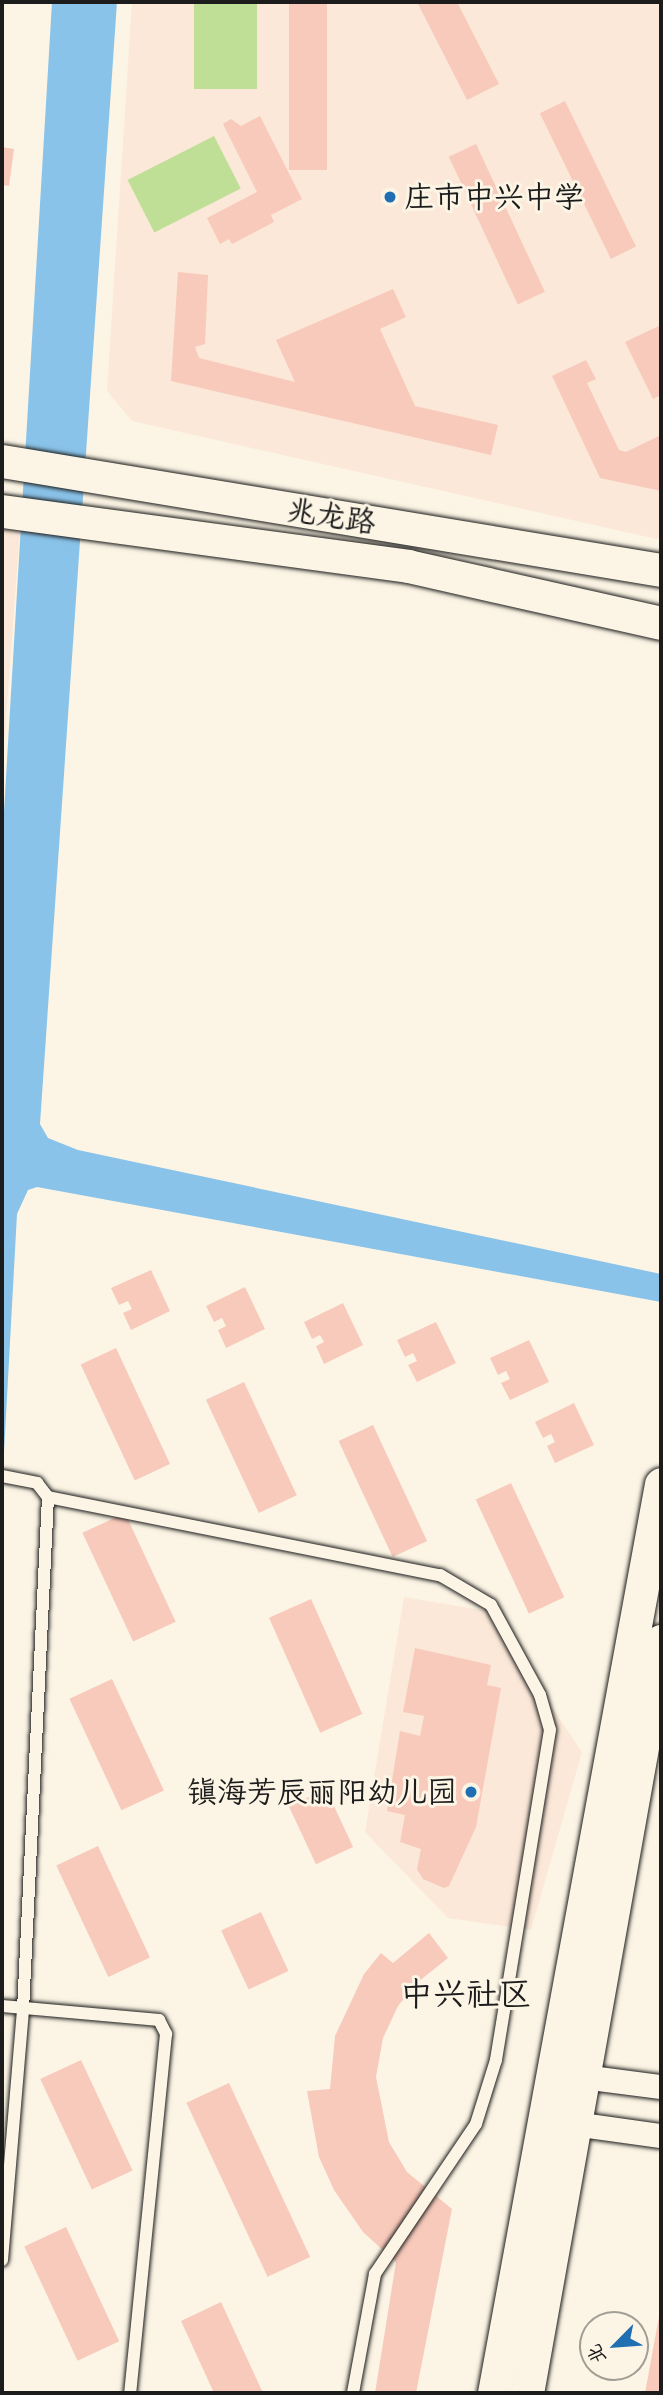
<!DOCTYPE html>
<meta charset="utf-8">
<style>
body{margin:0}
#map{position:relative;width:663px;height:2395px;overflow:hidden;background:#fcf5e5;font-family:Itim,"LXGW WenKai TC",sans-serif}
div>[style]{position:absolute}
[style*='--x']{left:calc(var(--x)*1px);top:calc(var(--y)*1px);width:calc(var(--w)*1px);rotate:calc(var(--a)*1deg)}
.built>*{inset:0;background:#fbe8d8}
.green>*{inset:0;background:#bfdf97;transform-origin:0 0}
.water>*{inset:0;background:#8ac3e9}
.building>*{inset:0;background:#f8cabb;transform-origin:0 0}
.roads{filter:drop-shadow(0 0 2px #1c1c1c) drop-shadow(0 0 2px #1c1c1c)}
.lane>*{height:12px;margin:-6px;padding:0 6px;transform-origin:6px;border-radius:6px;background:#fcf5e5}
.street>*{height:24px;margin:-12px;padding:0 12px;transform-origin:12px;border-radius:12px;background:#fcf5e5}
.secondary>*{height:33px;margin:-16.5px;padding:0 16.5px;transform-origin:16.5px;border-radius:16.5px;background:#fcf5e5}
.dots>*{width:19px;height:19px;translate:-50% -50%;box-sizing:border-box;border:4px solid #fcf5e5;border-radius:50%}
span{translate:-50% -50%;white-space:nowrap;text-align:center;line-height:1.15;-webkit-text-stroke:6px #fcf5e5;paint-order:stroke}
.poi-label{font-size:30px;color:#1c1c1c}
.left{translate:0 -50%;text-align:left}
.right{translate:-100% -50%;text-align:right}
.street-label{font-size:30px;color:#1c1c1c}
.quarter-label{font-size:33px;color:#1c1c1c}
.frame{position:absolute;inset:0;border:4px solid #1c1c1c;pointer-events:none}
.north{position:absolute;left:579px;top:2311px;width:70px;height:70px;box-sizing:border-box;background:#fcf5e5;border:2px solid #a29e95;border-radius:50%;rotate:245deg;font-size:19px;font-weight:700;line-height:28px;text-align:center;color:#1c1c1c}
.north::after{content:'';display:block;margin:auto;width:24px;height:32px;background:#1f6fb2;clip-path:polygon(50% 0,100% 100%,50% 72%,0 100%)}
</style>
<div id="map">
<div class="built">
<div style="clip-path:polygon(132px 2px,661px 2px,661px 540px,132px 421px,107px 391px)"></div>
<div style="clip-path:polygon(2px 528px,20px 530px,2px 772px)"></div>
<div style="clip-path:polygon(404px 1597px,487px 1611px,582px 1752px,531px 1930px,448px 1918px,365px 1832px)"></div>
</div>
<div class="green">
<div style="left:194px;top:2px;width:63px;height:87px"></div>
<div style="left:214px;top:136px;width:59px;height:97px;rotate:63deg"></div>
</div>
<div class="water">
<div style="clip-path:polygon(52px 2px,117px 2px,40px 1124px,48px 1138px,78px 1150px,661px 1274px,661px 1302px,37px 1187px,28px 1190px,17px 1214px,2px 1489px,2px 845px)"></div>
</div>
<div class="building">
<div style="left:289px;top:2px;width:38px;height:168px"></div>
<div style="clip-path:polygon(417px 2px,457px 2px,499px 84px,467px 100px)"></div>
<div style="left:565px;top:101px;width:162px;height:28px;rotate:64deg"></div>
<div style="clip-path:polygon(260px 116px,302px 199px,271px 215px,274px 222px,232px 244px,229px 239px,220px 244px,207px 218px,257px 192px,223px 124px,231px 119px,241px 126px)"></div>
<div style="left:476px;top:144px;width:163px;height:30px;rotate:65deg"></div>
<div style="clip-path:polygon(2px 147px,14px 149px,9px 186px,2px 185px)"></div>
<div style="clip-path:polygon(178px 272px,208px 275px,205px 344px,195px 347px,199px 358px,295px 382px,276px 340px,393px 289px,406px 317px,380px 329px,415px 406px,498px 425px,491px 455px,171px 381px)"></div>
<div style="clip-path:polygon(661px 325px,661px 395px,653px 399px,625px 342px)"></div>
<div style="clip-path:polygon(586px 360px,596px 379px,587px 383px,619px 450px,626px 452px,661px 435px,661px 491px,600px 478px,552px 376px)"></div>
<div style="clip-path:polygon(151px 1270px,170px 1311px,131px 1330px,123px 1313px,132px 1309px,128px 1301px,119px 1305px,111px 1288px)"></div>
<div style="clip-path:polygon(245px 1287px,265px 1329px,226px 1348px,218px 1330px,226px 1326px,222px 1318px,214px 1322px,206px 1306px)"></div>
<div style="clip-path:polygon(343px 1303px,363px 1345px,324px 1364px,316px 1346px,324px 1342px,320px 1335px,312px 1339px,304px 1322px)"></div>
<div style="clip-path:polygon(436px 1322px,456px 1363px,417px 1382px,408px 1365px,417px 1361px,413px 1353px,405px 1357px,397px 1340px)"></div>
<div style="clip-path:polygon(529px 1340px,549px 1382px,510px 1400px,501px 1383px,510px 1379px,506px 1371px,498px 1375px,490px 1358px)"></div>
<div style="left:116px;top:1348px;width:128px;height:39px;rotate:65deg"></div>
<div style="left:244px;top:1382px;width:125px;height:42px;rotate:65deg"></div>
<div style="clip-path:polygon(574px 1403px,594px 1445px,555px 1463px,547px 1446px,555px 1442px,551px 1434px,543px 1438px,535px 1422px)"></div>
<div style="left:373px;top:1425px;width:128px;height:38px;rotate:65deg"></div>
<div style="left:511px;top:1483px;width:126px;height:39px;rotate:65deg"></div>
<div style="left:125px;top:1513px;width:120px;height:47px;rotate:65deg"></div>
<div style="left:311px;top:1599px;width:126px;height:46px;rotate:66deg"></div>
<div style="clip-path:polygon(415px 1648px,491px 1665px,487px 1685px,501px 1688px,476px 1827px,449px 1886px,444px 1888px,423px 1879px,417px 1869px,421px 1849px,400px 1842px,405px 1815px,387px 1811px,400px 1731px,420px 1736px,424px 1716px,403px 1712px)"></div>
<div style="left:112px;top:1679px;width:123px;height:47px;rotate:65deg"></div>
<div style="left:326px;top:1789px;width:64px;height:41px;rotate:65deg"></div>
<div style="left:98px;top:1846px;width:123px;height:46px;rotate:65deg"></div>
<div style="left:261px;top:1912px;width:65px;height:44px;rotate:65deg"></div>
<div style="clip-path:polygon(429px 1933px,448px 1958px,418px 1982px,398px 2006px,383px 2038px,376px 2077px,389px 2142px,407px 2172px,452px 2209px,416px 2393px,375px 2393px,396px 2262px,363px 2232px,334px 2190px,319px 2157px,307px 2091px,330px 2089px,335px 2036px,364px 1974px,381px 1953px,393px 1963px)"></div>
<div style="left:81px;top:2060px;width:122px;height:45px;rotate:65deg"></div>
<div style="left:229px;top:2083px;width:192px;height:47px;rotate:65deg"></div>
<div style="left:66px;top:2227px;width:126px;height:46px;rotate:65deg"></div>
<div style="clip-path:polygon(221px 2302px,263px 2393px,214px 2393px,181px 2321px)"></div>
<div style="clip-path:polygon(660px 2311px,661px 2393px,645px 2393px)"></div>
</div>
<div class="roads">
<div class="lane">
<div style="--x:2;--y:1476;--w:36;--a:11"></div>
<div style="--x:37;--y:1483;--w:18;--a:52"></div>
<div style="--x:48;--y:1497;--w:514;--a:92.79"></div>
<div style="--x:23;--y:2010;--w:251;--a:94.8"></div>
<div style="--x:48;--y:1497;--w:400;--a:11.3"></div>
<div style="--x:440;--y:1575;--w:59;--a:30.5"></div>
<div style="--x:491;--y:1605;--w:102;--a:61.4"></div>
<div style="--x:540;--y:1695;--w:36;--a:74"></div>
<div style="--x:550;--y:1730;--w:334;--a:99.3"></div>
<div style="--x:496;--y:2060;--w:67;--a:107.4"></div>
<div style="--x:476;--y:2124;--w:181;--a:124"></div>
<div style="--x:375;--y:2274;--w:121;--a:100.5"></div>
<div style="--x:2;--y:2006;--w:158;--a:5.1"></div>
<div style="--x:159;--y:2020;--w:16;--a:63"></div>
<div style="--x:166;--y:2034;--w:361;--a:95.7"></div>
</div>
<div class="street">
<div style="--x:568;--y:2075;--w:94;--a:7.4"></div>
<div style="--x:560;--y:2122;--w:102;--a:7.9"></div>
</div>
<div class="secondary">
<div style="--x:2;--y:461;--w:668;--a:9.39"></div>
<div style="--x:2;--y:511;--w:410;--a:7.7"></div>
<div style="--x:408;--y:566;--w:259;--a:12.7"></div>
<div style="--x:494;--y:2393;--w:924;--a:-79.59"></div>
<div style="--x:527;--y:2393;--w:764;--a:-79.9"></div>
</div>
</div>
<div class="dots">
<div style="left:390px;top:197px;background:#1f6fb2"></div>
<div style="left:471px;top:1792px;background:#1f6fb2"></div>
</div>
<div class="poi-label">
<span class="left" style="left:404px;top:197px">庄市中兴中学</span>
<span class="right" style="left:457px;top:1792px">镇海芳辰丽阳幼儿园</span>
</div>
<div class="street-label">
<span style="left:331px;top:516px;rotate:9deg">兆龙路</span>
</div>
<div class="quarter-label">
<span style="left:466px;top:1994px">中兴社区</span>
</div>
<div class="frame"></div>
<div class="north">北</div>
</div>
